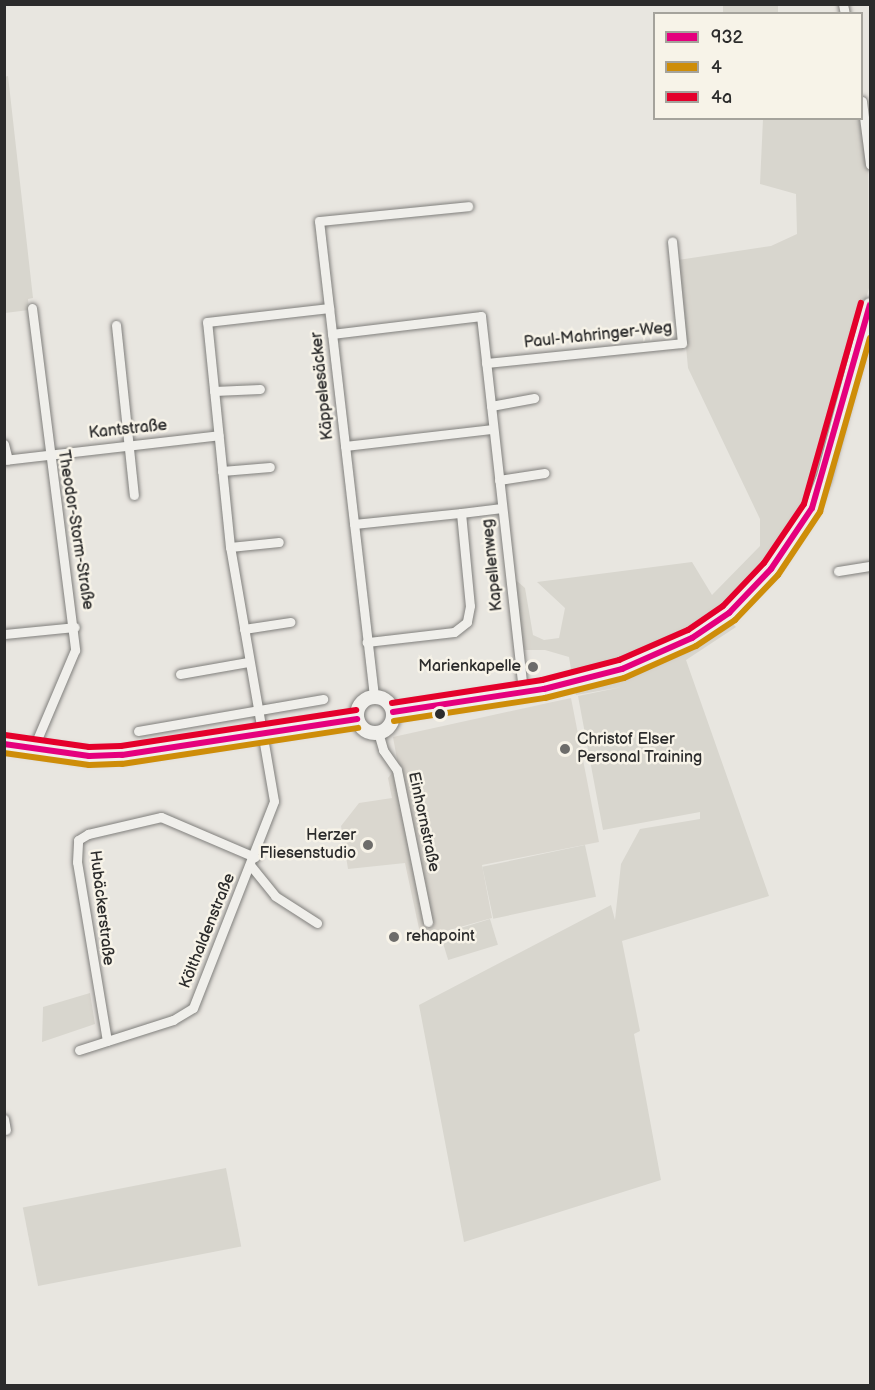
<!DOCTYPE html>
<meta charset="utf-8">
<style>
body{margin:0}
#map{position:relative;width:875px;height:1390px;overflow:hidden;background:#e8e6e0;font-family:"Balsamiq Sans",sans-serif}
div>[style]{position:absolute}
[style*='--x']{left:calc(var(--x)*1px);top:calc(var(--y)*1px);width:calc(var(--w)*1px);rotate:calc(var(--a)*1deg)}
.built>*{inset:0;background:#dad7cf}
.green>*{inset:0;background:#d8d6ce;transform-origin:0 0}
.roads{filter:drop-shadow(0 0 2px #807f7c) drop-shadow(0 0 2px #807f7c)}
.minor>*{height:9px;margin:-4.5px;padding:0 4.5px;transform-origin:4.5px;border-radius:4.5px;background:#f0efeb}
.secondary>*{height:14px;margin:-7px;padding:0 7px;transform-origin:7px;border-radius:7px;background:#f0efeb}
.secondary>.ring{margin:-7px;padding:0;box-sizing:content-box;background:none;border:14px solid #f0efeb;border-radius:50%}
.bus-1>*{height:6px;margin:-3px;padding:0 3px;transform-origin:3px;border-radius:3px;background:#e5007d}
.bus-2>*{height:6px;margin:-3px;padding:0 3px;transform-origin:3px;border-radius:3px;background:#ce8d09}
.bus-3>*{height:6px;margin:-3px;padding:0 3px;transform-origin:3px;border-radius:3px;background:#e4002b}
.dots>*{width:16px;height:16px;translate:-50% -50%;box-sizing:border-box;border:3px solid #f7f3e8;border-radius:50%}
span{translate:-50% -50%;white-space:nowrap;text-align:center;line-height:1.15;-webkit-text-stroke:5px #f7f3e8;paint-order:stroke}
.street-label{font-size:16px;color:#2b2b2b}
.poi-label{font-size:16px;color:#2b2b2b}
.right{translate:-100% -50%;text-align:right}
.left{translate:0 -50%;text-align:left}
.frame{position:absolute;inset:0;border:6px solid #2b2b2b;pointer-events:none}
.legend{position:absolute;left:653px;top:12px;width:210px;height:108px;box-sizing:border-box;background:#f7f3e8;border:2px solid #a5a39c;margin:0;padding:8px 10px;list-style:none;font-size:18px;color:#2b2b2b}
.legend li{display:flex;align-items:center;gap:12px;height:30px}
.legend b{width:30px;border:2px solid #a5a39c}
</style>
<div id="map">
<div class="built">
<div style="clip-path:polygon(571px 698px,599px 842px,482px 865px,492px 918px,421px 938px,405px 863px,348px 869px,341px 826px,359px 803px,392px 798px,388px 778px,398px 765px,393px 737px)"></div>
</div>
<div class="green">
<div style="left:723px;top:5px;width:55px;height:8px"></div>
<div style="clip-path:polygon(8px 76px,33px 298px,28px 299px,29px 310px,5px 313px,4px 77px)"></div>
<div style="clip-path:polygon(763px 119px,859px 119px,868px 163px,869px 288px,823px 453px,785px 540px,741px 595px,696px 629px,644px 655px,572px 675px,569px 657px,545px 650px,521px 650px,511px 576px,525px 588px,533px 635px,544px 640px,559px 638px,565px 608px,537px 582px,692px 562px,712px 595px,760px 546px,760px 519px,688px 368px,678px 260px,771px 246px,797px 234px,796px 194px,760px 184px)"></div>
<div style="clip-path:polygon(732px 623px,736px 627px,686px 660px,769px 896px,622px 941px,640px 1031px,634px 1034px,661px 1180px,464px 1242px,419px 1005px,611px 905px,615px 920px,621px 864px,640px 829px,700px 819px,700px 812px,603px 830px,578px 696px,622px 687px,576px 695px,575px 691px,654px 667px,682px 655px)"></div>
<div style="left:585px;top:845px;width:53px;height:105px;rotate:78deg"></div>
<div style="left:490px;top:919px;width:27px;height:52px;rotate:73deg"></div>
<div style="clip-path:polygon(90px 993px,95px 1024px,42px 1042px,43px 1007px)"></div>
<div style="left:226px;top:1168px;width:80px;height:207px;rotate:79deg"></div>
</div>
<div class="roads">
<div class="minor">
<div style="--x:843;--y:4;--w:10;--a:79"></div>
<div style="--x:862;--y:101;--w:64;--a:82.8"></div>
<div style="--x:32;--y:308;--w:345;--a:82.8"></div>
<div style="--x:75;--y:650;--w:108;--a:113"></div>
<div style="--x:116;--y:325;--w:171;--a:84"></div>
<div style="--x:332;--y:334;--w:150;--a:-6.9"></div>
<div style="--x:481;--y:316;--w:378;--a:83.6"></div>
<div style="--x:486;--y:363;--w:197;--a:-5.8"></div>
<div style="--x:682;--y:343;--w:102;--a:-95.6"></div>
<div style="--x:214;--y:391;--w:46;--a:-2.5"></div>
<div style="--x:491;--y:406;--w:44;--a:-10.5"></div>
<div style="--x:4;--y:444;--w:16;--a:76"></div>
<div style="--x:345;--y:446;--w:149;--a:-6.6"></div>
<div style="--x:4;--y:460;--w:216;--a:-6.6"></div>
<div style="--x:222;--y:471;--w:48;--a:-4.8"></div>
<div style="--x:499;--y:480;--w:46;--a:-8.8"></div>
<div style="--x:461;--y:513;--w:41;--a:-7"></div>
<div style="--x:354;--y:524;--w:108;--a:-5.9"></div>
<div style="--x:461;--y:513;--w:93;--a:84.5"></div>
<div style="--x:470;--y:606;--w:16;--a:101"></div>
<div style="--x:467;--y:622;--w:16;--a:142"></div>
<div style="--x:454;--y:632;--w:88;--a:173.4"></div>
<div style="--x:230;--y:547;--w:49;--a:-5.8"></div>
<div style="--x:838;--y:571;--w:32;--a:-9"></div>
<div style="--x:244;--y:629;--w:47;--a:-8.7"></div>
<div style="--x:4;--y:634;--w:71;--a:-5.6"></div>
<div style="--x:180;--y:674;--w:69;--a:-10"></div>
<div style="--x:374;--y:696;--w:478;--a:-96.6"></div>
<div style="--x:319;--y:221;--w:150;--a:-5.7"></div>
<div style="--x:138;--y:731;--w:188;--a:-9.8"></div>
<div style="--x:378;--y:732;--w:19;--a:74"></div>
<div style="--x:383;--y:750;--w:24;--a:55"></div>
<div style="--x:397;--y:770;--w:155;--a:78.5"></div>
<div style="--x:251;--y:866;--w:38;--a:51"></div>
<div style="--x:275;--y:896;--w:50;--a:32.7"></div>
<div style="--x:107;--y:1041;--w:181;--a:-99.5"></div>
<div style="--x:77;--y:862;--w:22;--a:-87"></div>
<div style="--x:78;--y:840;--w:12;--a:-31"></div>
<div style="--x:88;--y:834;--w:75;--a:-13.1"></div>
<div style="--x:161;--y:817;--w:102;--a:23.1"></div>
<div style="--x:79;--y:1050;--w:99;--a:-17.7"></div>
<div style="--x:173;--y:1020;--w:23;--a:-31"></div>
<div style="--x:193;--y:1008;--w:222;--a:-68.6"></div>
<div style="--x:274;--y:801;--w:258;--a:-99.8"></div>
<div style="--x:230;--y:547;--w:226;--a:-95.8"></div>
<div style="--x:207;--y:322;--w:123;--a:-6.5"></div>
<div style="--x:4;--y:1119;--w:11;--a:80"></div>
</div>
<div class="secondary">
<div class="ring" style="left:357px;top:697px;width:22px;height:22px"></div>
<div style="--x:393;--y:712;--w:153;--a:-8.7"></div>
<div style="--x:544;--y:689;--w:81;--a:-14.4"></div>
<div style="--x:622;--y:669;--w:77;--a:-23.9"></div>
<div style="--x:692;--y:638;--w:45;--a:-34"></div>
<div style="--x:729;--y:613;--w:61;--a:-46.3"></div>
<div style="--x:771;--y:569;--w:73;--a:-56.1"></div>
<div style="--x:812;--y:508;--w:30;--a:-69"></div>
<div style="--x:823;--y:480;--w:181;--a:-75"></div>
<div style="--x:4;--y:744;--w:86;--a:8"></div>
<div style="--x:89;--y:756;--w:33;--a:-2"></div>
<div style="--x:122;--y:755;--w:238;--a:-8.7"></div>
</div>
</div>
<div class="bus-1">
<div style="--x:393;--y:712;--w:153;--a:-8.7"></div>
<div style="--x:544;--y:689;--w:81;--a:-14.4"></div>
<div style="--x:622;--y:669;--w:77;--a:-23.9"></div>
<div style="--x:692;--y:638;--w:45;--a:-34"></div>
<div style="--x:729;--y:613;--w:61;--a:-46.3"></div>
<div style="--x:771;--y:569;--w:73;--a:-56.1"></div>
<div style="--x:812;--y:508;--w:211;--a:-74.1"></div>
<div style="--x:4;--y:744;--w:86;--a:8"></div>
<div style="--x:89;--y:756;--w:33;--a:-2"></div>
<div style="--x:122;--y:755;--w:238;--a:-8.7"></div>
</div>
<div class="bus-2">
<div style="--x:394;--y:721;--w:153;--a:-8.7"></div>
<div style="--x:545;--y:698;--w:81;--a:-14.2"></div>
<div style="--x:624;--y:678;--w:79;--a:-24"></div>
<div style="--x:696;--y:646;--w:47;--a:-33.7"></div>
<div style="--x:735;--y:620;--w:62;--a:-46.3"></div>
<div style="--x:778;--y:575;--w:76;--a:-56.3"></div>
<div style="--x:820;--y:512;--w:181;--a:-74"></div>
<div style="--x:4;--y:753;--w:86;--a:8"></div>
<div style="--x:89;--y:765;--w:33;--a:-2"></div>
<div style="--x:122;--y:764;--w:239;--a:-8.7"></div>
</div>
<div class="bus-3">
<div style="--x:392;--y:703;--w:152;--a:-8.7"></div>
<div style="--x:542;--y:680;--w:80;--a:-14.6"></div>
<div style="--x:619;--y:660;--w:75;--a:-23.5"></div>
<div style="--x:688;--y:630;--w:42;--a:-34.4"></div>
<div style="--x:723;--y:606;--w:59;--a:-46.4"></div>
<div style="--x:764;--y:563;--w:71;--a:-55.9"></div>
<div style="--x:804;--y:504;--w:209;--a:-74.2"></div>
<div style="--x:5;--y:735;--w:85;--a:8.1"></div>
<div style="--x:89;--y:747;--w:32;--a:-2"></div>
<div style="--x:121;--y:746;--w:238;--a:-8.7"></div>
</div>
<div class="dots">
<div style="left:533px;top:667px;background:#6d6c6a"></div>
<div style="left:440px;top:714px;background:#2b2b2b"></div>
<div style="left:565px;top:749px;background:#6d6c6a"></div>
<div style="left:368px;top:845px;background:#6d6c6a"></div>
<div style="left:394px;top:937px;background:#6d6c6a"></div>
</div>
<div class="street-label">
<span style="left:598px;top:336px;rotate:-6deg">Paul-Mahringer-Weg</span>
<span style="left:323px;top:386px;rotate:-96deg">Käppelesäcker</span>
<span style="left:128px;top:430px;rotate:-6deg">Kantstraße</span>
<span style="left:75px;top:530px;rotate:81deg">Theodor-Storm-Straße</span>
<span style="left:493px;top:565px;rotate:-96deg">Kapellenweg</span>
<span style="left:423px;top:822px;rotate:78deg">Einhornstraße</span>
<span style="left:101px;top:908px;rotate:83deg">Hubäckerstraße</span>
<span style="left:208px;top:931px;rotate:-68deg">Költhaldenstraße</span>
</div>
<div class="poi-label">
<span class="right" style="left:521px;top:667px">Marienkapelle</span>
<span class="left" style="left:577px;top:749px">Christof Elser<br>Personal Training</span>
<span class="right" style="left:356px;top:845px">Herzer<br>Fliesenstudio</span>
<span class="left" style="left:406px;top:937px">rehapoint</span>
</div>
<div class="frame"></div>
<ul class="legend">
<li><b style="height:8px;background:#e5007d"></b>932</li>
<li><b style="height:8px;background:#ce8d09"></b>4</li>
<li><b style="height:8px;background:#e4002b"></b>4a</li>
</ul>
</div>
